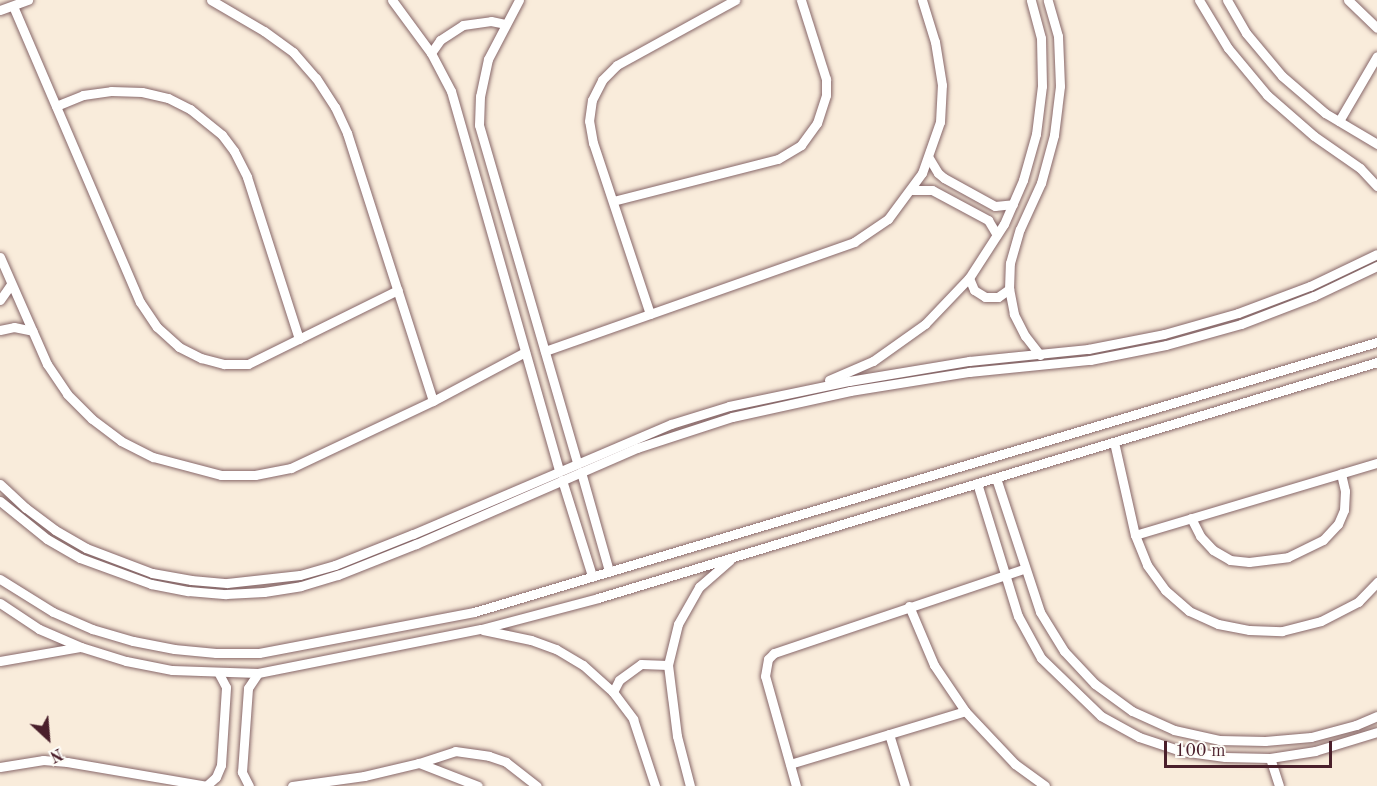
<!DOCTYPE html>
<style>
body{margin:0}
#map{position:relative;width:1377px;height:786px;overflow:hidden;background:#f9ecdb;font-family:"Old Standard TT",serif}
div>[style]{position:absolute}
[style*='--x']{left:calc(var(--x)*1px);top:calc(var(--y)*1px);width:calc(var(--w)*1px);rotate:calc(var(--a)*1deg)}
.roads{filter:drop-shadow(0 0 2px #876769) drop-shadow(0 0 2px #876769)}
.minor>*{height:9px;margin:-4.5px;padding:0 4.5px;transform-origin:4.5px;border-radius:4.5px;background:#fff}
span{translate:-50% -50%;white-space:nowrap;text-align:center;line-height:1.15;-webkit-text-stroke:5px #fdfcf7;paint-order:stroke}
.north{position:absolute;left:18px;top:708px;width:60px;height:60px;-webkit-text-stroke:4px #fdfcf7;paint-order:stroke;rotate:154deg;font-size:16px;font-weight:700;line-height:24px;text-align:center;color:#4a1f2b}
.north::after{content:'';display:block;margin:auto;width:21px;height:27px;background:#4a1f2b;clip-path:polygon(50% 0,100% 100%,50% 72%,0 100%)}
.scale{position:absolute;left:1164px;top:741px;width:168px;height:27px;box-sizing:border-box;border:3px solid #4a1f2b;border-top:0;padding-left:8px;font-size:18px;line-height:21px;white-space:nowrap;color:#4a1f2b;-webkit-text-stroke:4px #fdfcf7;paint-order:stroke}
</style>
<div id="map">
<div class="roads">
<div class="minor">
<div style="--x:211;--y:0;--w:61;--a:30.3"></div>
<div style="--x:264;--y:31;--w:36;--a:36"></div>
<div style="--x:293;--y:52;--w:35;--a:49"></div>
<div style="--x:316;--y:78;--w:35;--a:57"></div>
<div style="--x:335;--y:107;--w:29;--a:65"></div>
<div style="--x:347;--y:133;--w:281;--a:72.2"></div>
<div style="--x:392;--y:0;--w:66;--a:53.7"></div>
<div style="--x:431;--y:53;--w:43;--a:62.2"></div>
<div style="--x:451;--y:91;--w:394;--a:74.1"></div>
<div style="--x:519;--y:0;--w:67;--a:117.7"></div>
<div style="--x:488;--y:59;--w:38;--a:102"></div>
<div style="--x:480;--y:96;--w:29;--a:92"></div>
<div style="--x:479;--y:125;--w:351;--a:73.8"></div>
<div style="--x:1199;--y:0;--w:56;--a:58.9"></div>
<div style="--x:1228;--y:48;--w:61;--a:50.3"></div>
<div style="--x:1267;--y:95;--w:62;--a:41.1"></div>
<div style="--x:1314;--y:136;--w:56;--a:34.8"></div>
<div style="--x:1360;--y:168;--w:25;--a:47"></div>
<div style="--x:1227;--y:0;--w:38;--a:60"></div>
<div style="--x:1246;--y:33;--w:56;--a:50.1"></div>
<div style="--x:1282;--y:76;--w:57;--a:40.7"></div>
<div style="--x:1325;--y:113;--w:61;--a:30.8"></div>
<div style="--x:1348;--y:0;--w:40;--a:44"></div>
<div style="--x:13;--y:6;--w:322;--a:66.8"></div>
<div style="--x:140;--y:302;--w:30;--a:56"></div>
<div style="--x:157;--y:327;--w:30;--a:42"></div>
<div style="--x:179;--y:347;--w:25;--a:27"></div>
<div style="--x:201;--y:358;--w:24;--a:15"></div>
<div style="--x:224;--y:364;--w:24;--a:0"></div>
<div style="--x:248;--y:364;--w:167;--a:-26.3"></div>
<div style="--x:0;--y:10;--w:30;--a:-20"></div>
<div style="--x:431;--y:53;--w:16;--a:-55"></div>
<div style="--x:440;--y:40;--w:27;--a:-33"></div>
<div style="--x:463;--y:25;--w:28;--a:-8"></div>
<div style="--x:491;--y:21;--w:14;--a:12"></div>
<div style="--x:56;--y:106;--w:29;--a:-22"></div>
<div style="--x:83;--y:95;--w:28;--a:-8"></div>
<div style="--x:111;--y:91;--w:31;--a:2"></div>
<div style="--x:142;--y:92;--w:27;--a:13"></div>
<div style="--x:168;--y:98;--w:25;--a:27"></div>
<div style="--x:190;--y:109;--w:41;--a:39.1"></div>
<div style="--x:222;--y:135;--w:20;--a:53"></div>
<div style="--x:234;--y:151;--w:29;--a:63"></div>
<div style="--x:247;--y:177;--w:170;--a:72.2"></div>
<div style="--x:1339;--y:121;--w:75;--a:-59.7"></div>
<div style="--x:929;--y:158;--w:17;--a:59"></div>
<div style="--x:938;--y:173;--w:8;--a:40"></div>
<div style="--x:944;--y:178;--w:58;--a:28.8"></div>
<div style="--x:995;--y:206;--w:18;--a:-6"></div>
<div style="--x:912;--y:190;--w:20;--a:0"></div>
<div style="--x:932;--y:190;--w:64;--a:28.2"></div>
<div style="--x:988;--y:220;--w:17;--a:59"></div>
<div style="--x:613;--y:201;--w:170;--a:-14.3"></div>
<div style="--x:778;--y:159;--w:27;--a:-31"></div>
<div style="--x:801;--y:145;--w:27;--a:-54"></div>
<div style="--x:817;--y:123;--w:29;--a:-72"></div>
<div style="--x:826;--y:95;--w:16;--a:-90"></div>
<div style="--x:826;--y:79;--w:83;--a:-107.6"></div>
<div style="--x:0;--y:257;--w:117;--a:66.3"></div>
<div style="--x:47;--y:364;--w:36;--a:56"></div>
<div style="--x:67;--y:394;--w:35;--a:45"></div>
<div style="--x:92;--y:419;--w:36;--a:37"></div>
<div style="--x:121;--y:441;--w:36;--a:27"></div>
<div style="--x:153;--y:457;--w:70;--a:14.8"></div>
<div style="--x:221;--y:475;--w:34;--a:0"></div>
<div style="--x:255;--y:475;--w:37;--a:-11"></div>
<div style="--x:291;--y:468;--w:157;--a:-25.3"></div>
<div style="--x:433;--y:401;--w:104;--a:-28"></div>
<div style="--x:969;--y:278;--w:13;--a:67"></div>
<div style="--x:974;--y:290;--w:13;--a:32"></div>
<div style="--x:985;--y:297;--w:13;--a:0"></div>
<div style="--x:998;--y:297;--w:14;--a:-36"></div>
<div style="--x:0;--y:300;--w:19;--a:-55"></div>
<div style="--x:650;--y:314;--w:180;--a:-108.4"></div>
<div style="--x:593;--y:143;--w:22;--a:-100"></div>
<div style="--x:589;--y:121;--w:21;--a:-82"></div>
<div style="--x:592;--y:100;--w:22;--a:-63"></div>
<div style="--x:602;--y:80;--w:21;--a:-45"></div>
<div style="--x:617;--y:65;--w:135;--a:-28.8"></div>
<div style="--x:0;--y:330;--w:14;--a:-12"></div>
<div style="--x:14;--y:327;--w:19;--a:12"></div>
<div style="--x:545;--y:351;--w:328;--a:-19.4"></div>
<div style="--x:854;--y:242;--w:41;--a:-34.1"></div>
<div style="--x:888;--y:219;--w:57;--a:-53.5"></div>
<div style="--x:922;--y:173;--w:54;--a:-70.6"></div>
<div style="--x:940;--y:122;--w:37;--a:-87"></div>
<div style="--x:942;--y:85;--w:44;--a:-99.2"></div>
<div style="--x:935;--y:42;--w:44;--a:-107.2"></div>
<div style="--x:1040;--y:355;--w:24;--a:-128"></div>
<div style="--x:1025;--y:336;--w:25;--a:-117"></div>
<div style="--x:1014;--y:314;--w:25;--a:-101"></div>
<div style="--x:1009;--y:289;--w:26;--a:-88"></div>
<div style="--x:1010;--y:263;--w:35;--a:-74"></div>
<div style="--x:1020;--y:229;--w:51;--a:-65.5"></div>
<div style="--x:1041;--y:183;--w:50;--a:-74.8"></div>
<div style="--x:1054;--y:135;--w:49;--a:-83"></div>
<div style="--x:1060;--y:86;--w:50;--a:-92.3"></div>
<div style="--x:1058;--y:36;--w:37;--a:-106"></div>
<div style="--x:829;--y:380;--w:48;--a:-23.4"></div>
<div style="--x:873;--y:361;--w:64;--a:-35.4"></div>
<div style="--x:925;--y:324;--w:64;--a:-46.3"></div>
<div style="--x:969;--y:278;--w:64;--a:-57.1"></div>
<div style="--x:1004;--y:224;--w:48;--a:-66.6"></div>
<div style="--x:1023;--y:180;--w:48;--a:-74.2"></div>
<div style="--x:1036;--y:134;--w:48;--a:-82.9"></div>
<div style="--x:1042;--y:86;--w:48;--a:-91.2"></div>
<div style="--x:1041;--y:38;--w:39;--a:-105"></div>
<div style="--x:1114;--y:442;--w:95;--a:77.3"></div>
<div style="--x:1135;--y:535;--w:32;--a:68"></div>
<div style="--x:1147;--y:565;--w:31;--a:54"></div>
<div style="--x:1165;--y:590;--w:32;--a:41"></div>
<div style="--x:1189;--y:611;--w:32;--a:24"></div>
<div style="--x:1218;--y:624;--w:32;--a:11"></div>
<div style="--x:1249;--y:630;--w:33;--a:2"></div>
<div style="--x:1282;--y:631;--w:40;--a:-14.4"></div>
<div style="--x:1321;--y:621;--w:42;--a:-27.2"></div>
<div style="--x:1358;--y:602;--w:28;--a:-46"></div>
<div style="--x:581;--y:472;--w:103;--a:74.2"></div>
<div style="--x:996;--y:478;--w:141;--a:71.8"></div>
<div style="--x:1040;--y:612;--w:46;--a:58.4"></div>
<div style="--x:1064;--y:651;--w:45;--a:46.8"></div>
<div style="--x:1095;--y:684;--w:46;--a:36.1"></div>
<div style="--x:1132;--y:711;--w:46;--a:24.3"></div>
<div style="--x:1174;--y:730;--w:46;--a:12.5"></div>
<div style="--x:1219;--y:740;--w:46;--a:1.2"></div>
<div style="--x:1265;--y:741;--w:46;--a:-5"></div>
<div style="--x:1311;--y:737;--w:47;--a:-14.9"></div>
<div style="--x:1356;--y:725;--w:23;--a:-23"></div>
<div style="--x:562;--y:480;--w:101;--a:72.6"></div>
<div style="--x:977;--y:483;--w:139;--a:72.9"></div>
<div style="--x:1018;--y:616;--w:48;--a:61.3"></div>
<div style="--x:1041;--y:658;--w:83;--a:44"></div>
<div style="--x:1101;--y:716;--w:43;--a:28.9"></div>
<div style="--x:1139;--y:737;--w:44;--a:18.4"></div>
<div style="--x:1181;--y:751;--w:44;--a:7.8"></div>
<div style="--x:1225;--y:757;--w:45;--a:1.3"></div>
<div style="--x:1270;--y:758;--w:46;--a:-8.8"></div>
<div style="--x:1315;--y:751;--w:65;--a:-17"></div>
<div style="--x:0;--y:484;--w:35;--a:43"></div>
<div style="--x:26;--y:508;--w:36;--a:37"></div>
<div style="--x:55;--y:530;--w:36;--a:30"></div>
<div style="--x:86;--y:548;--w:71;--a:20.7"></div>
<div style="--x:152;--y:573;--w:40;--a:10"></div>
<div style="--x:191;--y:580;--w:36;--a:5"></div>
<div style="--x:227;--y:583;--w:73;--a:-6.3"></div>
<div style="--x:300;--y:575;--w:36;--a:-16"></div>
<div style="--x:335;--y:565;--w:84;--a:-21.7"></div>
<div style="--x:413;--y:534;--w:280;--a:-23.1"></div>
<div style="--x:671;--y:424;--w:61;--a:-17.2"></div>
<div style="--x:729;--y:406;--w:123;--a:-11.8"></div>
<div style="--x:849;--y:381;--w:122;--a:-9.5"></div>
<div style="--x:969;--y:361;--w:120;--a:-5.8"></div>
<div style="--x:1088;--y:349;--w:77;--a:-11.2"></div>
<div style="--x:1164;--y:334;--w:77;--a:-15.8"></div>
<div style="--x:1238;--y:313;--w:77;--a:-20.6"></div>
<div style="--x:1310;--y:286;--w:74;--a:-25.5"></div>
<div style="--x:0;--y:501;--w:60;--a:39"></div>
<div style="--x:47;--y:539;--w:38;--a:30"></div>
<div style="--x:80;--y:558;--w:76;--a:20.1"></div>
<div style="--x:151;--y:584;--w:38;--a:11"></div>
<div style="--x:188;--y:591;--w:38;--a:5"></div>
<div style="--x:226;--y:594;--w:38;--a:-3"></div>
<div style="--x:264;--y:592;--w:37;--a:-9"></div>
<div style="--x:301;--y:586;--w:39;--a:-17"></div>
<div style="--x:338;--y:575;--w:84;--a:-21.7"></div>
<div style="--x:416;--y:544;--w:241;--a:-23.5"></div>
<div style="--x:637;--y:448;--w:100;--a:-18.1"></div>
<div style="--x:732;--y:417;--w:121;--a:-12.4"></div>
<div style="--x:850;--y:391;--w:121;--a:-9.1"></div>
<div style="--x:969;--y:372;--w:122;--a:-5.7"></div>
<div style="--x:1090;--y:360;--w:77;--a:-11.2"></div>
<div style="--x:1166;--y:345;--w:78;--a:-15.6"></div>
<div style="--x:1241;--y:324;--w:78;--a:-21"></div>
<div style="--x:1314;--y:296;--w:70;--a:-25.5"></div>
<div style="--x:1191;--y:518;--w:20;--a:63"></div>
<div style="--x:1200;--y:536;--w:19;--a:47"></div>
<div style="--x:1213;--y:550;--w:20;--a:30"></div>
<div style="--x:1230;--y:560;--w:19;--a:6"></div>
<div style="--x:1249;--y:562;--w:39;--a:-7"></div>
<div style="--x:1288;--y:557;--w:39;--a:-26"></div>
<div style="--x:1323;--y:540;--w:22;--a:-47"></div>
<div style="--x:1338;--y:524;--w:15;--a:-67"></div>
<div style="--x:1344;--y:510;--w:19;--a:-87"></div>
<div style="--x:1345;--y:491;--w:18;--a:-103"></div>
<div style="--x:1135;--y:535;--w:252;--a:-16.6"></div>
<div style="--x:0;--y:579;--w:62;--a:31.9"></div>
<div style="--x:53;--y:612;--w:43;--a:23.6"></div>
<div style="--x:92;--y:629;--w:43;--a:16.3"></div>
<div style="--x:133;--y:641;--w:42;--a:11"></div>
<div style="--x:174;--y:649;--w:42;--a:5.4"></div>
<div style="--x:216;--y:653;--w:43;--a:0"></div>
<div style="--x:259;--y:653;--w:219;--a:-10.8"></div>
<div style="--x:474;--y:612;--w:943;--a:-16.65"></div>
<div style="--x:0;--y:603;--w:47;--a:33.7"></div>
<div style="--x:39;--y:629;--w:46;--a:23.2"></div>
<div style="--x:81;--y:647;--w:47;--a:17.3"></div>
<div style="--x:126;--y:661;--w:47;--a:11.1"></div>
<div style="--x:172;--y:670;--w:86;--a:2"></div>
<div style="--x:258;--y:673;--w:227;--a:-11.2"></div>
<div style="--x:481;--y:629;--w:121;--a:-14.8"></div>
<div style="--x:598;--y:598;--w:814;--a:-16.85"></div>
<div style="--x:909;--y:606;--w:64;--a:67"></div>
<div style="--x:934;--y:665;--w:55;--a:56"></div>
<div style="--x:965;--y:711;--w:73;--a:46.7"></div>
<div style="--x:1015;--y:764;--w:37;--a:36"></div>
<div style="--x:483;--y:630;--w:49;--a:11.8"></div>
<div style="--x:531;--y:640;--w:27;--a:20"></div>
<div style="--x:556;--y:649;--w:31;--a:31"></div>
<div style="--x:583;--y:665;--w:40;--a:42"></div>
<div style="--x:613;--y:692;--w:34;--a:53"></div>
<div style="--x:633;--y:719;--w:71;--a:71.8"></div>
<div style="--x:0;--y:661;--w:81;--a:-9.9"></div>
<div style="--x:613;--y:692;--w:13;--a:-63"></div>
<div style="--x:619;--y:680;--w:27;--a:-36"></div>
<div style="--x:641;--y:664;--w:27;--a:2"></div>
<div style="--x:889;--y:734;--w:54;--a:72.9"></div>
<div style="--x:1270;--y:758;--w:29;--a:72"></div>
<div style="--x:419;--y:763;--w:63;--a:21.3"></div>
<div style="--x:790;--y:764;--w:183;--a:-16.8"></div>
<div style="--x:0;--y:767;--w:44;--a:-9.2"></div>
<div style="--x:43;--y:760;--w:24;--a:5"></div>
<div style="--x:67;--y:762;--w:142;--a:9.7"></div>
<div style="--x:206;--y:786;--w:13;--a:-42"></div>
<div style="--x:216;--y:777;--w:13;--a:-67"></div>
<div style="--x:221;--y:765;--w:78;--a:-86.3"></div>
<div style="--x:226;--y:687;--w:15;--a:-118"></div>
<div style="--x:249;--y:786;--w:16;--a:-117"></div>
<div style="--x:242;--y:772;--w:84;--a:-85.9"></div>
<div style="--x:248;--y:688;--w:18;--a:-56"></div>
<div style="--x:292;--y:786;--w:73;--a:-7.9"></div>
<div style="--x:364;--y:776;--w:57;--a:-13.3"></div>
<div style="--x:419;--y:763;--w:38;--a:-18"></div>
<div style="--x:455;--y:751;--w:34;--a:8"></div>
<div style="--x:489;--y:756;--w:18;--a:19"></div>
<div style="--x:506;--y:762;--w:39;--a:38"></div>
<div style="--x:690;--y:786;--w:52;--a:-104.6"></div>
<div style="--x:677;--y:736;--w:72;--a:-97.2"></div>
<div style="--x:668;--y:665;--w:42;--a:-76.3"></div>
<div style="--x:678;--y:624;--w:43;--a:-60.4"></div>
<div style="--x:699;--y:587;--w:41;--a:-41.1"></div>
<div style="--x:796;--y:786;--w:114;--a:-105.7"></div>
<div style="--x:765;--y:676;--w:17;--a:-80"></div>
<div style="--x:768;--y:659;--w:8;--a:-45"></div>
<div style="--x:774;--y:653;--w:264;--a:-18.6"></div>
</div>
</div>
<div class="north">N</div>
<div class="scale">100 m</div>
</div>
